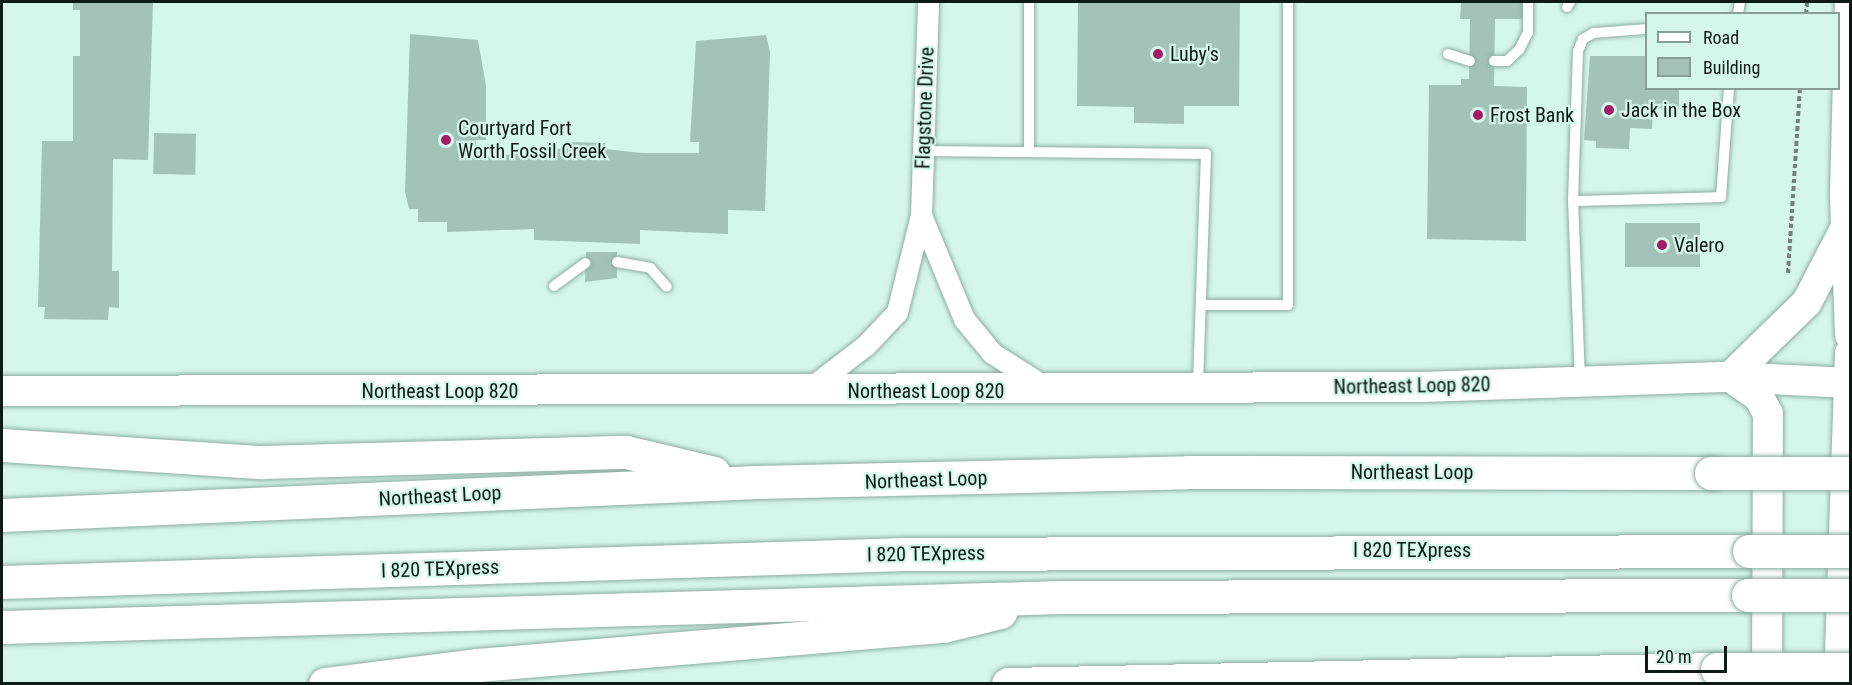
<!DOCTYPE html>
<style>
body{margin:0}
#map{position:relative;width:1852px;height:685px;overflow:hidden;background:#d5f6eb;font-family:"Roboto Condensed",sans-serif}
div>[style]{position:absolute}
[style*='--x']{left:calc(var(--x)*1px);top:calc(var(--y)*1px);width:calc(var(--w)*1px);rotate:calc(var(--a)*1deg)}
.building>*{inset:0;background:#a3c3b8;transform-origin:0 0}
.path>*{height:4px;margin-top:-2px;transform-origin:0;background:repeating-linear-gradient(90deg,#6d837b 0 4.5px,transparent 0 7.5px)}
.roads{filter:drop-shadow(0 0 2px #8dada3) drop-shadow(0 0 2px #8dada3)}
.service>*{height:10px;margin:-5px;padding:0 5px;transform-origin:5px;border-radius:5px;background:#fff}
.minor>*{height:21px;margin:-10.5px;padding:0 10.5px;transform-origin:10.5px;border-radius:10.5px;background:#fff}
.secondary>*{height:30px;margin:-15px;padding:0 15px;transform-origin:15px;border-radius:15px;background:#fff}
.motorway>*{height:33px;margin:-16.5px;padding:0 16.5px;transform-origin:16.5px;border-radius:16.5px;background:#fff}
.bridges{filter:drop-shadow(0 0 2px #8dada3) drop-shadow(0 0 2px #8dada3)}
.motorway-bridge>*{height:33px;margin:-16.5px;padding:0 16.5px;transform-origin:16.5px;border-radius:16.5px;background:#fff}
.dots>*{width:16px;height:16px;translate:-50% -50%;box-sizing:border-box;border:3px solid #d5f6eb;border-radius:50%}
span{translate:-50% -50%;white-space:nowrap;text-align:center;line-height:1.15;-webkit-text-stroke:4.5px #d5f6eb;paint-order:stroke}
.poi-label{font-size:20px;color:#0e1a16}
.left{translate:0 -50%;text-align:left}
.street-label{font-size:20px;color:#0e1a16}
.frame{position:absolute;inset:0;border:3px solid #0e1a16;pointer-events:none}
.legend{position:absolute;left:1645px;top:12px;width:195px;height:78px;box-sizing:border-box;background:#d5f6eb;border:2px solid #859e96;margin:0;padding:8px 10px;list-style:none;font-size:18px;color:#0e1a16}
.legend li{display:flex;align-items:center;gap:12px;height:30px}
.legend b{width:30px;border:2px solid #859e96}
.scale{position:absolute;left:1645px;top:646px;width:82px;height:27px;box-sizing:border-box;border:3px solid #0e1a16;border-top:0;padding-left:8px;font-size:18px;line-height:21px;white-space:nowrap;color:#0e1a16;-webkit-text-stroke:4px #d5f6eb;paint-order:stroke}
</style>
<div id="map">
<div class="building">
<div style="clip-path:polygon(73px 2px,153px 2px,148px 160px,113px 159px,112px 271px,119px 271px,119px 308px,109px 307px,108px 320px,44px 319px,45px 307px,38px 307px,42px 141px,73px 141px,73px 56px,80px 56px,80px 10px,73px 10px)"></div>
<div style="clip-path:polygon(1078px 2px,1240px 2px,1239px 106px,1184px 106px,1184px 124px,1134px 123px,1134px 107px,1077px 106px)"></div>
<div style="clip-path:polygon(1461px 2px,1523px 2px,1523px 19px,1495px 19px,1494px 86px,1527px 87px,1526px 241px,1427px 239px,1429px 85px,1461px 85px,1461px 79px,1469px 79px,1470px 19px,1460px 19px)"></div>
<div style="clip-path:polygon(410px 34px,478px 40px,486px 86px,486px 140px,476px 140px,476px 158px,567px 148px,567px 142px,605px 143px,605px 149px,642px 153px,699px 153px,699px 142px,690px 142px,696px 41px,766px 35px,770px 52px,765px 211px,728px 210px,728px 234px,640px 230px,640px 244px,534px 240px,534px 229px,447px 232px,447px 222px,418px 222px,418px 209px,409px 209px,405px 192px)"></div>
<div style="clip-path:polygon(1590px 56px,1646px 56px,1646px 88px,1679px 88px,1679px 109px,1653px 108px,1652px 129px,1630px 128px,1629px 149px,1596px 148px,1596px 141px,1584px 140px)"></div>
<div style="left:154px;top:133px;width:42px;height:41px;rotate:1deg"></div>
<div style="left:1625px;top:223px;width:75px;height:44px"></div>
<div style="clip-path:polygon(586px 252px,617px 252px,617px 278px,585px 282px)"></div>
</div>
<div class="path">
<div style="--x:1806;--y:14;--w:12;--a:-85"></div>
<div style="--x:1788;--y:273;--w:185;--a:-86.3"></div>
</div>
<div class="roads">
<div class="service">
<div style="--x:1029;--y:2;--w:149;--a:90"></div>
<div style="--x:1567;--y:7;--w:6;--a:-59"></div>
<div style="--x:1738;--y:14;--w:12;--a:-81"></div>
<div style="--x:1448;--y:54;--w:23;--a:18"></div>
<div style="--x:1494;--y:61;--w:13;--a:0"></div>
<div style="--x:1507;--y:61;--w:16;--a:-43"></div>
<div style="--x:1519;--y:50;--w:20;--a:-63"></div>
<div style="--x:1528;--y:32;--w:30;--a:-90"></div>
<div style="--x:925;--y:151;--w:281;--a:0.6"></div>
<div style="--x:1206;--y:154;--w:231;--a:92"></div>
<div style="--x:1573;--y:201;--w:148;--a:-1.5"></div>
<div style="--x:1721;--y:197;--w:109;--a:-85.8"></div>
<div style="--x:617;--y:262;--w:34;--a:10"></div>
<div style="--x:650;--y:268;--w:25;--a:48"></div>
<div style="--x:554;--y:286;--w:39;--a:-36"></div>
<div style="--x:1201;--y:305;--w:87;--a:0"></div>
<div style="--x:1288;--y:305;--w:303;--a:-90"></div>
<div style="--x:1580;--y:381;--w:180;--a:-92.2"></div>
<div style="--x:1573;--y:201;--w:150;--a:-88.1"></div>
<div style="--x:1578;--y:51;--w:13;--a:-67"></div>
<div style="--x:1583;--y:39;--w:13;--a:-29"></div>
<div style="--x:1594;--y:33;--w:52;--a:-4.4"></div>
</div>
<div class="minor">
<div style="--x:921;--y:215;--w:113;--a:67.5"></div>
<div style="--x:964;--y:319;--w:44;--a:50.5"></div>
<div style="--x:992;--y:353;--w:65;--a:32.5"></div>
<div style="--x:806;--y:391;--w:76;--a:-37.5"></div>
<div style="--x:866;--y:345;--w:45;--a:-46.8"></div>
<div style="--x:897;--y:312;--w:100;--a:-76.1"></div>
<div style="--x:921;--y:215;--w:213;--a:-88.1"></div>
</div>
<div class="secondary">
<div style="--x:1850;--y:2;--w:195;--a:91.5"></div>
<div style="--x:1845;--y:197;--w:138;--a:87.9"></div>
<div style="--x:2;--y:391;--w:1419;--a:-0.16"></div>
<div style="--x:1421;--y:387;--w:309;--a:-1.9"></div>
<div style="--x:1730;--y:377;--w:120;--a:2.9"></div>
<div style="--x:1767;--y:684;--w:270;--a:-89.8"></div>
<div style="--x:1768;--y:414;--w:19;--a:-118"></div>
<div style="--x:1759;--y:397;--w:35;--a:-145"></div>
<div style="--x:1730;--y:377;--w:107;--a:-44.2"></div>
<div style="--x:1807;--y:302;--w:85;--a:-62.5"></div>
<div style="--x:1839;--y:684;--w:331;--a:-88.1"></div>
</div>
<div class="motorway">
<div style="--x:2;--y:445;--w:260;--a:3.8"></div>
<div style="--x:261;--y:462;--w:365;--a:-1.6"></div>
<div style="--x:626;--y:452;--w:90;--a:13.4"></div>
<div style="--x:2;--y:515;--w:755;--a:-2.51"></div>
<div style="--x:756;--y:482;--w:432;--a:-1.3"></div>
<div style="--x:1188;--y:472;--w:523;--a:0.11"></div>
<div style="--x:2;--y:582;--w:904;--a:-1.77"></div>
<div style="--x:906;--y:554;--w:843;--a:-0.2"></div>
<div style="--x:2;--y:627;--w:1059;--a:-1.62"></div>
<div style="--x:1061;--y:597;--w:687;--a:-0.17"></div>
<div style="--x:325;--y:684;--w:154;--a:-7.1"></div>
<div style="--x:478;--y:665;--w:467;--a:-4.8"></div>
<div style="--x:943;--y:626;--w:59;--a:-13.8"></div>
<div style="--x:1008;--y:684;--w:709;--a:-1.21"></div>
</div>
</div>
<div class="bridges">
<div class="motorway-bridge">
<div style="--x:1711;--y:473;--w:139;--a:0"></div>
<div style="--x:1749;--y:551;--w:101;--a:0"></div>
<div style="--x:1748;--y:595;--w:102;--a:0"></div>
<div style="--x:1717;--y:669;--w:133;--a:0"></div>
</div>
</div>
<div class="dots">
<div style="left:1158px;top:54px;background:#a41c66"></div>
<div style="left:1609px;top:110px;background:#a41c66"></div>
<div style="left:1478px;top:115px;background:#a41c66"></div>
<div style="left:446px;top:140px;background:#a41c66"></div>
<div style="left:1662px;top:245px;background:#a41c66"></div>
</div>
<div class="poi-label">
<span class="left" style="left:1170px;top:54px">Luby's</span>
<span class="left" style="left:1621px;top:110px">Jack in the Box</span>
<span class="left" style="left:1490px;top:115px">Frost Bank</span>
<span class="left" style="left:458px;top:140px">Courtyard Fort<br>Worth Fossil Creek</span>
<span class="left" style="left:1674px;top:245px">Valero</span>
</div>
<div class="street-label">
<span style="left:925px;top:108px;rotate:-88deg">Flagstone Drive</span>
<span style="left:1412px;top:386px;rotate:-1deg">Northeast Loop 820</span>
<span style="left:440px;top:391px">Northeast Loop 820</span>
<span style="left:926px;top:391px">Northeast Loop 820</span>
<span style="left:1412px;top:472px">Northeast Loop</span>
<span style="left:926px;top:480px;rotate:-2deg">Northeast Loop</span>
<span style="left:440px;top:496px;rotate:-3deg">Northeast Loop</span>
<span style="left:1412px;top:550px">I 820 TEXpress</span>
<span style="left:926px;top:554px;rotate:-1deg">I 820 TEXpress</span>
<span style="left:440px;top:569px;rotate:-2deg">I 820 TEXpress</span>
</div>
<div class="frame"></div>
<ul class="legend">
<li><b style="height:8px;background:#fff"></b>Road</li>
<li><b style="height:16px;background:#a3c3b8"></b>Building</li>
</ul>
<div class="scale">20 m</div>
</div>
